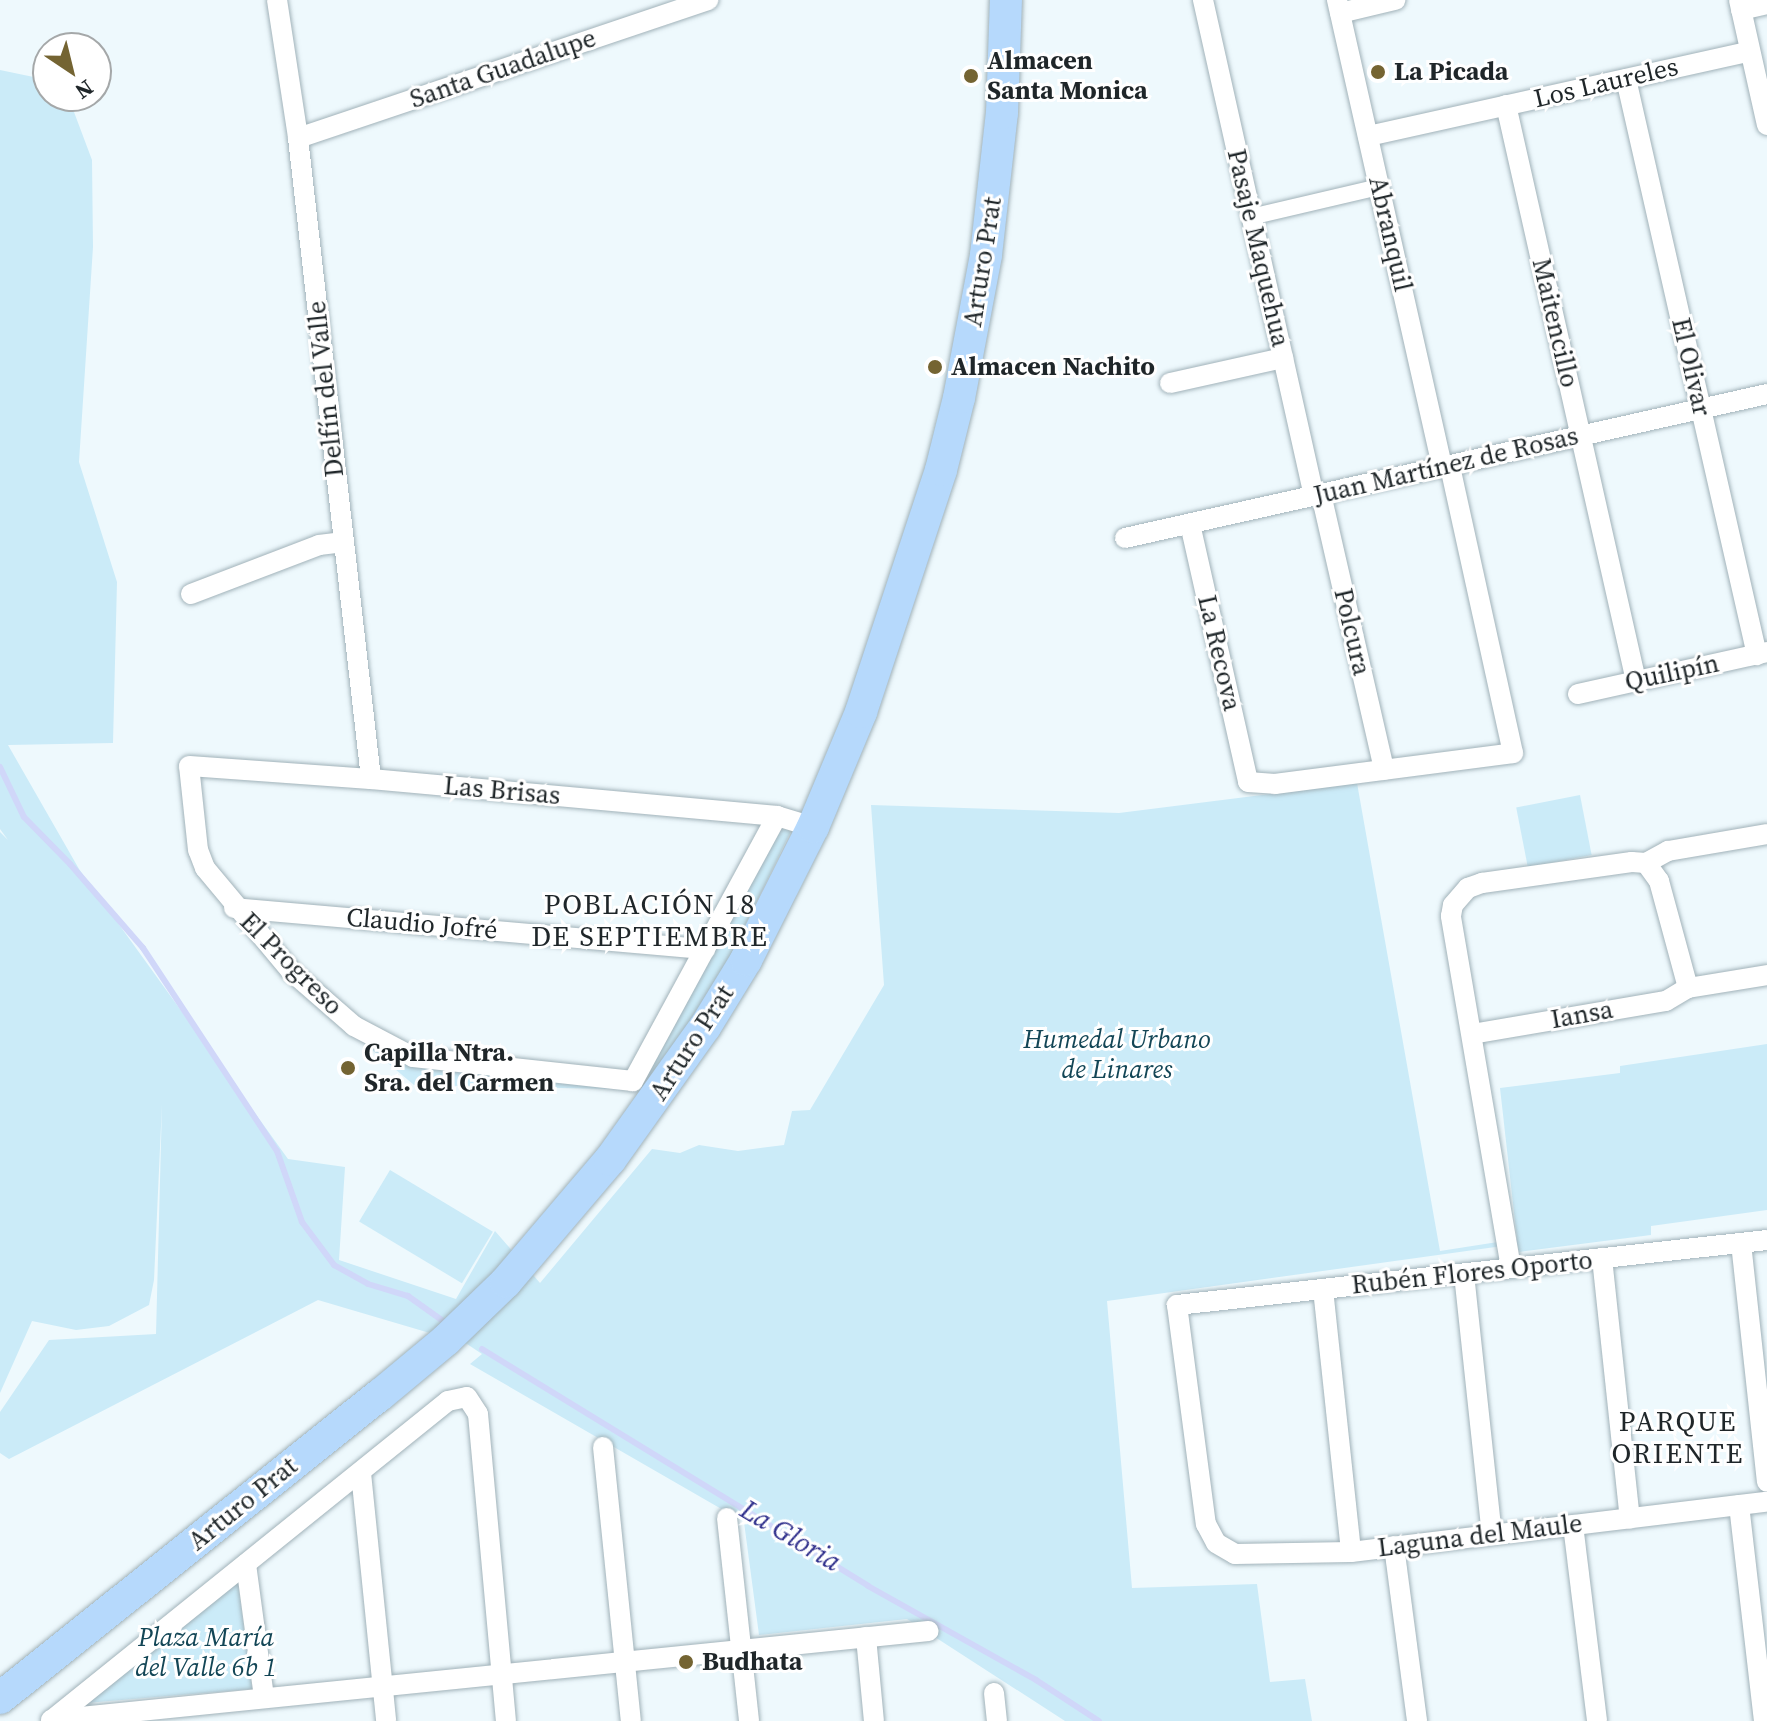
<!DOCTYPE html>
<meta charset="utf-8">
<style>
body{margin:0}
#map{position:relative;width:1767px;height:1721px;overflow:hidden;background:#eef9fd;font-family:"Source Serif 4",serif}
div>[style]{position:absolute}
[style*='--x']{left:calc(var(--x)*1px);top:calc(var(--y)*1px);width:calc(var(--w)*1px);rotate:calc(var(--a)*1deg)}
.green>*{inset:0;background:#cbebf8;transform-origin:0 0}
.stream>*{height:6px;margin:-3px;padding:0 3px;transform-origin:3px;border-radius:3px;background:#d0d7f9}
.roads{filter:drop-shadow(0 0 2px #a1b2b9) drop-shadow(0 0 2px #a1b2b9)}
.pedestrian>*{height:16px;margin:-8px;padding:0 8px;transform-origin:8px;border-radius:8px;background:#fff}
.minor>*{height:20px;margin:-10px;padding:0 10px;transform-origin:10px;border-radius:10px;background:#fff}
.primary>*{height:32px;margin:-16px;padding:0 16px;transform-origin:16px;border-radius:16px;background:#b6d9fc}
.dots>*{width:22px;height:22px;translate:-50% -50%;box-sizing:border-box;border:4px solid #fff;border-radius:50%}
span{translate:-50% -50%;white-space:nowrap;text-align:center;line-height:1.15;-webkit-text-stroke:6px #fff;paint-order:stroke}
.poi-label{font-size:26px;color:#1f2629;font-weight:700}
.left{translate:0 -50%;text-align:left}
.street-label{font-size:26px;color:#1f2629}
.park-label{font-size:26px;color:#134656;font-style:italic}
.neighbourhood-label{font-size:28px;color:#1f2629;letter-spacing:2px}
.water-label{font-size:28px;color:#30308c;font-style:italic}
.north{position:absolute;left:32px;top:32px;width:80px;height:80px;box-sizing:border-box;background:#fff;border:2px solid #a5a8a9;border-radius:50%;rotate:145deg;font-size:22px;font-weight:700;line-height:32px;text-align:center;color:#1f2629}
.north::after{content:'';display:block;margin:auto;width:28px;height:36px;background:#746432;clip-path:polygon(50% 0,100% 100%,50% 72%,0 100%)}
</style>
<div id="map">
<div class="green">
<div style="clip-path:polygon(0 70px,48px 80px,48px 96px,68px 96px,92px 160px,93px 247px,79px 462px,117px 582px,113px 743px,8px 745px,79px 869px,288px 1159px,345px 1167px,339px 1260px,456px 1299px,495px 1231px,540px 1283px,652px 1149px,680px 1153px,699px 1145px,738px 1151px,784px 1145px,792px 1111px,810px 1110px,884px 985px,871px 805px,1119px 813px,1357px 783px,1440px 1251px,1517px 1239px,1500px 1088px,1620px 1073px,1620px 1066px,1767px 1044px,1767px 1210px,1651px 1226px,1651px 1235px,1519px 1252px,1517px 1244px,1107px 1301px,1132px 1588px,1257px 1584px,1270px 1682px,1305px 1679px,1312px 1721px,1065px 1721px,907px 1619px,759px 1635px,744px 1522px,470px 1364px,482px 1354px,467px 1344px,318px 1300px,9px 1459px,0 1453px,0 1412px,49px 1340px,156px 1334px,162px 1104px,154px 1280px,149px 1305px,109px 1326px,76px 1330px,32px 1321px,0 1393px,0 832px,8px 840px,0 829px)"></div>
<div style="left:1580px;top:795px;width:61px;height:65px;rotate:79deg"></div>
<div style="clip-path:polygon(779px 828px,791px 831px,719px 979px,651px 1083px,645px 1077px)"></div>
<div style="clip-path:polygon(314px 1001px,372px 1042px,614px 1089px,414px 1085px)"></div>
<div style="left:390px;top:1170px;width:120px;height:60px;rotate:31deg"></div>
<div style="clip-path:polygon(237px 1576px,252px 1689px,74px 1704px)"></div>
</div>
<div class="stream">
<div style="--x:0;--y:767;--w:55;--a:64.4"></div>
<div style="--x:24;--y:817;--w:66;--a:45.6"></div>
<div style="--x:70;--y:864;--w:111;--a:49"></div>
<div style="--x:143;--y:948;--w:243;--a:56.6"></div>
<div style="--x:277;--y:1151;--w:75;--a:70.6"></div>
<div style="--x:302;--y:1222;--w:54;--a:53.3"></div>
<div style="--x:334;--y:1265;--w:39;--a:29"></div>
<div style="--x:368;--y:1284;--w:42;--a:16.7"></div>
<div style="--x:408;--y:1296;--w:43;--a:35.5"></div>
<div style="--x:482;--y:1349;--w:453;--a:31.5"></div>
<div style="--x:868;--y:1586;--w:193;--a:29.2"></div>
<div style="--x:1036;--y:1680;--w:75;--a:33.1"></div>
</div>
<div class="roads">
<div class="pedestrian">
<div style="--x:1251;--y:217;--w:131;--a:-13.2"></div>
</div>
<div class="minor">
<div style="--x:277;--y:0;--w:140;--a:81.3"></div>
<div style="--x:298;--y:138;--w:645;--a:83.5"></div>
<div style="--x:1203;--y:0;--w:508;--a:77.39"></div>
<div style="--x:1337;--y:0;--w:479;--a:77.3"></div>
<div style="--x:1739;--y:0;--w:128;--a:77.4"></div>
<div style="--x:1741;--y:10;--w:27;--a:-13"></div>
<div style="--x:1340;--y:13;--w:57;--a:-13.3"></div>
<div style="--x:1626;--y:79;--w:591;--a:77.19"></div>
<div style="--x:1506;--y:105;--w:590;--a:77.28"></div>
<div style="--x:1368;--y:136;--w:391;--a:-12.5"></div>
<div style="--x:298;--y:138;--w:433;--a:-18.6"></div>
<div style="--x:1170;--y:383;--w:116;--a:-12.5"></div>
<div style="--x:1321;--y:494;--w:283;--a:77.1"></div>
<div style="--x:1190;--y:524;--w:264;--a:77.3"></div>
<div style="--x:1248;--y:782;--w:27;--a:4"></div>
<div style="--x:1275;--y:784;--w:240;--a:-7.4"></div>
<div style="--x:1513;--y:753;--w:294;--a:-102.4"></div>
<div style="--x:1125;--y:538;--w:658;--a:-12.64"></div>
<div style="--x:191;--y:594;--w:137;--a:-20.9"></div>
<div style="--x:319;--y:545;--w:25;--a:-7"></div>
<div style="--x:1578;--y:694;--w:194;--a:-12.5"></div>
<div style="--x:777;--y:816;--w:302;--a:118.5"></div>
<div style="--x:633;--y:1081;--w:221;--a:-173.8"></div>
<div style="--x:413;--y:1057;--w:67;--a:-152.3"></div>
<div style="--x:354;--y:1026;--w:84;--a:-138.9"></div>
<div style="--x:291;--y:971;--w:134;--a:-129.9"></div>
<div style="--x:205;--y:868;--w:19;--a:-111"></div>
<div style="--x:198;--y:850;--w:84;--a:-96.1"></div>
<div style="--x:189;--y:766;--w:182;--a:4.1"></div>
<div style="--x:371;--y:779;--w:408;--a:5.2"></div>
<div style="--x:777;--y:816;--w:38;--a:17"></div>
<div style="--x:1646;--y:863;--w:22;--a:54"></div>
<div style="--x:1659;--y:881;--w:111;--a:74.8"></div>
<div style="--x:234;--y:908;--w:473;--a:5"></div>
<div style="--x:1472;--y:1034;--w:197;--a:-9.7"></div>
<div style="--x:1666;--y:1001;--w:26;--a:-31"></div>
<div style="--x:1688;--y:988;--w:80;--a:-9.3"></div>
<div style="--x:1767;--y:1240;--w:594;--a:173.71"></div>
<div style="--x:1177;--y:1305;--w:221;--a:82.5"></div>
<div style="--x:1206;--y:1524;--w:21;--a:62"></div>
<div style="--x:1216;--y:1543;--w:22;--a:30"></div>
<div style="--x:1235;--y:1554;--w:116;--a:-1"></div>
<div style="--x:1351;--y:1552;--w:419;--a:-6.9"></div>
<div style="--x:1741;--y:1243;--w:240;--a:83.8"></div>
<div style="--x:1602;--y:1258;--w:262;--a:83.9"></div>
<div style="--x:1511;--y:1268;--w:357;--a:-99.7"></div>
<div style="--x:1451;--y:916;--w:11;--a:-80"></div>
<div style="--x:1453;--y:905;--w:23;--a:-49"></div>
<div style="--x:1468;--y:888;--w:15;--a:-20"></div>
<div style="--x:1482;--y:883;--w:151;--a:-8"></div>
<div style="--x:1632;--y:862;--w:14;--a:4"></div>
<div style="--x:1646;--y:863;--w:25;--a:-29"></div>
<div style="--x:1668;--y:851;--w:100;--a:-9.7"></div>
<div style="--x:1464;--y:1274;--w:262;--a:83.9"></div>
<div style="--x:1323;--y:1289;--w:264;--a:83.9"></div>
<div style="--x:603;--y:1447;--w:275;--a:84.2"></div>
<div style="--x:361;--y:1473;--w:249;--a:84.2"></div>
<div style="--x:1739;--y:1505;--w:217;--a:83.4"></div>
<div style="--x:727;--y:1518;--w:204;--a:83.8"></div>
<div style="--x:1573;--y:1525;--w:197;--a:83"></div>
<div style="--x:1394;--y:1546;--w:177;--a:82.5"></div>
<div style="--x:246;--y:1564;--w:134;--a:82.3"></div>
<div style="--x:866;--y:1637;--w:84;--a:84.6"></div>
<div style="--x:994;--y:1693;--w:28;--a:84"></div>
<div style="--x:53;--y:1719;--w:507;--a:-38.84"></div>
<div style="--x:448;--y:1401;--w:19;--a:-12"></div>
<div style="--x:467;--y:1397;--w:20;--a:57"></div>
<div style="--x:478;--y:1414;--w:308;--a:84.8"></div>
<div style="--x:51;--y:1720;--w:882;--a:-5.79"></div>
</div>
<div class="primary">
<div style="--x:0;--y:1698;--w:486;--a:-38.6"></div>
<div style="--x:380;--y:1395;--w:86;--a:-39.8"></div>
<div style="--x:446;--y:1340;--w:83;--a:-44"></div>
<div style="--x:506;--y:1282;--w:160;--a:-49.6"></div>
<div style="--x:610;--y:1160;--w:163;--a:-54.5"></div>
<div style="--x:705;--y:1027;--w:79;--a:-58.5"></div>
<div style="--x:746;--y:960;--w:149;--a:-63.3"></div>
<div style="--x:813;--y:827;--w:125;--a:-67.3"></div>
<div style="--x:861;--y:712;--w:255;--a:-71.7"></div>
<div style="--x:941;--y:470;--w:74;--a:-76"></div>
<div style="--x:959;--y:398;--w:146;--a:-79.3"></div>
<div style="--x:986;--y:255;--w:143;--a:-83.6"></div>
<div style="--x:1002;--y:113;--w:113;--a:-88"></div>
</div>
</div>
<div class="dots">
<div style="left:1378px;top:72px;background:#746432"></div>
<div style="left:971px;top:76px;background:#746432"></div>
<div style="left:935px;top:367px;background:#746432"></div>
<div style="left:348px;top:1068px;background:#746432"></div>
<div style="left:686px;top:1662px;background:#746432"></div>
</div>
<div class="poi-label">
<span class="left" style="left:987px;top:76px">Almacen<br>Santa Monica</span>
<span class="left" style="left:1394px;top:72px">La Picada</span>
<span class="left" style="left:951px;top:367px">Almacen Nachito</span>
<span class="left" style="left:364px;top:1068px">Capilla Ntra.<br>Sra. del Carmen</span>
<span class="left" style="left:702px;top:1662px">Budhata</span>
</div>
<div class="street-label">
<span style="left:503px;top:69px;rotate:-19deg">Santa Guadalupe</span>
<span style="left:1606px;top:83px;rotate:-13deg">Los Laureles</span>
<span style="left:1390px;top:234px;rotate:77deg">Abranquil</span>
<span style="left:1258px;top:248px;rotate:77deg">Pasaje Maquehua</span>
<span style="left:983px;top:262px;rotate:-81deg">Arturo Prat</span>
<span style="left:1555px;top:323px;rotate:77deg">Maitencillo</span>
<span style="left:1691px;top:367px;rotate:77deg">El Olivar</span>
<span style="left:326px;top:389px;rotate:-96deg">Delfín del Valle</span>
<span style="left:1446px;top:466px;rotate:-13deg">Juan Martínez de Rosas</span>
<span style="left:1352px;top:632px;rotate:77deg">Polcura</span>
<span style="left:1219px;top:653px;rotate:77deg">La Recova</span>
<span style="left:1672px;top:673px;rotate:-12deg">Quilipín</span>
<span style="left:502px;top:791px;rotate:5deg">Las Brisas</span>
<span style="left:422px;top:924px;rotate:5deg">Claudio Jofré</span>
<span style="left:291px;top:964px;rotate:45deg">El Progreso</span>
<span style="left:1582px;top:1015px;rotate:-10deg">Iansa</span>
<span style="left:692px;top:1043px;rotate:-57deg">Arturo Prat</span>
<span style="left:1472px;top:1273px;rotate:-6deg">Rubén Flores Oporto</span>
<span style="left:243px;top:1504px;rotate:-39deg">Arturo Prat</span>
<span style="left:1480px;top:1536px;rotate:-7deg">Laguna del Maule</span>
</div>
<div class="park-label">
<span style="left:1117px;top:1055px">Humedal Urbano<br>de Linares</span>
<span style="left:206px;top:1653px">Plaza María<br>del Valle 6b 1</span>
</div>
<div class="neighbourhood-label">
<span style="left:650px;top:920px">POBLACIÓN 18<br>DE SEPTIEMBRE</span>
<span style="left:1678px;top:1437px">PARQUE<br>ORIENTE</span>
</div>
<div class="water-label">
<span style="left:791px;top:1535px;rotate:31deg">La Gloria</span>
</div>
<div class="north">N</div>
</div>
